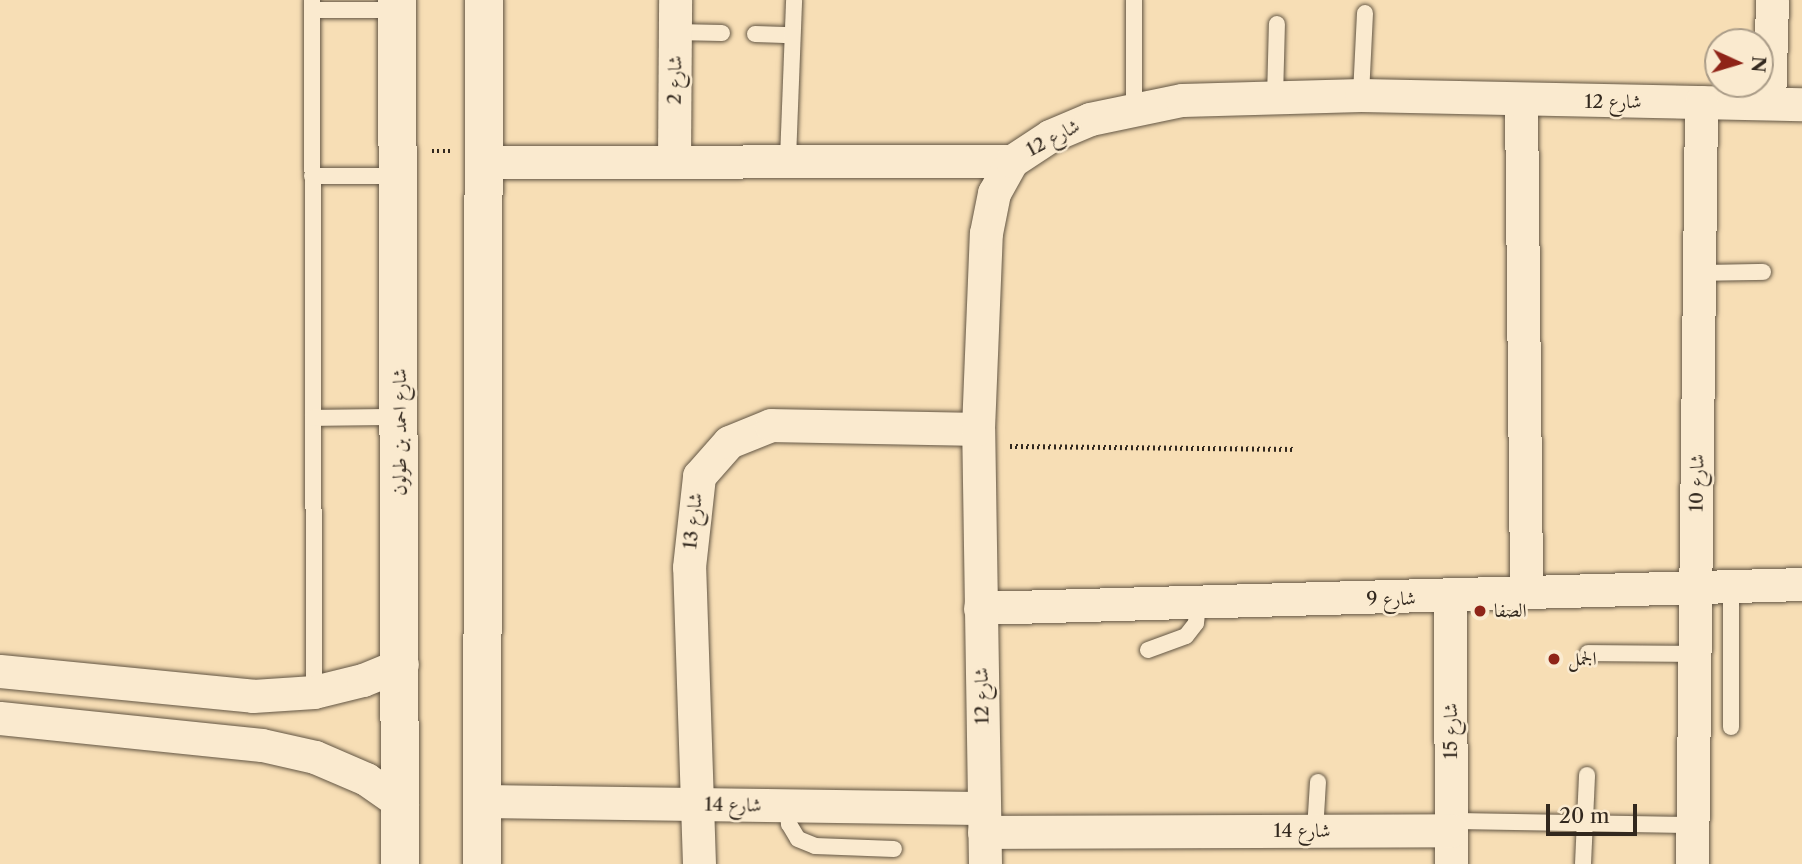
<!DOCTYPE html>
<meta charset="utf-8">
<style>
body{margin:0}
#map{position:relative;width:1802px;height:864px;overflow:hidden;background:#f7deb5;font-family:"Libre Caslon Text",Amiri,serif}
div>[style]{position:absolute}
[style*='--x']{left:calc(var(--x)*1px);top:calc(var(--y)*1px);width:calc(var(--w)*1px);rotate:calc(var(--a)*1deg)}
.path>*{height:4.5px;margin-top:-2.25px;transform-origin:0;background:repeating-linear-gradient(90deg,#32281e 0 2px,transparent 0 5.5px)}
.roads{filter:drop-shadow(0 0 2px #635644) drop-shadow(0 0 2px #635644)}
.lane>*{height:16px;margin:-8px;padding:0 8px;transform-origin:8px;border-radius:8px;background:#faeacf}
.street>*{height:33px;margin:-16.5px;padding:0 16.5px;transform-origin:16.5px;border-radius:16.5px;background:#faeacf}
.secondary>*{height:38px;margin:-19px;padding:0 19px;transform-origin:19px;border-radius:19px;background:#faeacf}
.dots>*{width:19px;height:19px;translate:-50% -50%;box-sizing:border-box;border:4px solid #faeacf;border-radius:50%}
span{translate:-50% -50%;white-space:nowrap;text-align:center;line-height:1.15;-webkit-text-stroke:5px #faeacf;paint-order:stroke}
.street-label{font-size:19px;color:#32281e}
.poi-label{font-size:19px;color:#32281e}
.left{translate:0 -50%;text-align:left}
.north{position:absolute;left:1704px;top:28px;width:70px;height:70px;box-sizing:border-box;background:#faeacf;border:2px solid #aa9c88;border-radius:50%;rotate:94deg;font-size:19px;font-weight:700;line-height:28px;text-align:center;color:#32281e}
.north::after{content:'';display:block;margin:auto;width:24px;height:32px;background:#8f2418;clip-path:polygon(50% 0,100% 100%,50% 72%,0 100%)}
.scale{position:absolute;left:1546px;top:804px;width:91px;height:32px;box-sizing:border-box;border:4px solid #32281e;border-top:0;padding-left:9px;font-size:21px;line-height:24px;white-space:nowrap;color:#32281e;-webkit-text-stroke:5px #faeacf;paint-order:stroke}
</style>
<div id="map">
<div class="path">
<div style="--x:432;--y:151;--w:19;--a:0"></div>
<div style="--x:1010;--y:446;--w:286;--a:0.6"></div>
</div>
<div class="roads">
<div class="lane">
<div style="--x:312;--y:0;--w:692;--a:89.83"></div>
<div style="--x:1134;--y:0;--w:108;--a:90"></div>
<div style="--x:312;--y:10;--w:85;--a:0"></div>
<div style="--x:675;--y:32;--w:47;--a:1.2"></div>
<div style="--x:755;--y:34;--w:37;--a:2"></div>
<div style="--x:1361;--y:95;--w:82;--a:-87.2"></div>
<div style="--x:1275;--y:98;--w:74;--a:-88.5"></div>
<div style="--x:788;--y:159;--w:159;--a:-87.8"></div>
<div style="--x:312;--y:176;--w:86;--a:0"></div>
<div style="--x:1699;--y:273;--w:64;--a:-0.9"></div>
<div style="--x:313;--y:418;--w:87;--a:-0.7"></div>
<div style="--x:1731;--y:585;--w:142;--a:90"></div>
<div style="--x:1148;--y:650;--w:40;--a:-20.2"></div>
<div style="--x:1186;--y:636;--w:16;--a:-52"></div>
<div style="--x:1196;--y:623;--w:20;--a:-84"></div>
<div style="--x:1588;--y:653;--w:106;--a:0.5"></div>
<div style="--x:788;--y:806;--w:18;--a:87"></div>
<div style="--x:789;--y:824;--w:17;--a:59"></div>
<div style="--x:798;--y:839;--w:18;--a:22"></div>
<div style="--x:815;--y:846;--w:79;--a:2.2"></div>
<div style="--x:1451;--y:821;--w:241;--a:1"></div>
<div style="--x:1315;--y:831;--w:49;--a:-86.5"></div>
<div style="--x:1583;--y:864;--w:89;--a:-87.4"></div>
</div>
<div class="street">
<div style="--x:1521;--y:101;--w:490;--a:89.4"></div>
<div style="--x:1769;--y:103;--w:103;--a:-88.3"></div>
<div style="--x:674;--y:160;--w:160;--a:-89.6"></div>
<div style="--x:483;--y:162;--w:529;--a:-0.11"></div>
<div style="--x:1450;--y:597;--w:267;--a:89.8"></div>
<div style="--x:980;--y:608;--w:822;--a:-1.67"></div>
<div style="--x:0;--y:671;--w:254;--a:5.6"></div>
<div style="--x:253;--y:696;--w:61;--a:-3.8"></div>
<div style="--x:314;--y:692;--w:50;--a:-13.8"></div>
<div style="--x:363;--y:680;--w:42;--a:-22.3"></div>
<div style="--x:0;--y:718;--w:263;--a:5.9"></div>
<div style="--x:262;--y:745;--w:54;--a:12.8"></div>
<div style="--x:315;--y:757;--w:56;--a:23.3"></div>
<div style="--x:366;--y:779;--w:44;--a:34.8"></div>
<div style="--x:483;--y:801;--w:501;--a:0.8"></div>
<div style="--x:984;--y:832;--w:467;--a:-0.2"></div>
<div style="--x:699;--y:864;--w:297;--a:-91.9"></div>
<div style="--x:689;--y:567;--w:92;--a:-83.7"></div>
<div style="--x:699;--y:476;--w:45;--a:-48.6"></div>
<div style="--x:729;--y:442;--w:45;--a:-22"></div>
<div style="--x:771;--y:425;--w:207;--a:1.1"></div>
<div style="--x:985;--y:864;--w:435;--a:-90.9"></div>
<div style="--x:978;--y:429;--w:196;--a:-87.7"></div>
<div style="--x:986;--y:233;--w:41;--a:-78.7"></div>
<div style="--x:994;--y:193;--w:37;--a:-61"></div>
<div style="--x:1012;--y:161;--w:45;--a:-33.3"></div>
<div style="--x:1050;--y:136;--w:43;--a:-23"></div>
<div style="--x:1090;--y:119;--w:94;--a:-11.7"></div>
<div style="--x:1182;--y:100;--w:179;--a:-1.6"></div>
<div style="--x:1361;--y:95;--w:441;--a:1.2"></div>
<div style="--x:1692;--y:864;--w:762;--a:-89.32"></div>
</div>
<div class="secondary">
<div style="--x:397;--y:0;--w:864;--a:89.8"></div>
<div style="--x:482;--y:864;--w:864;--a:-89.87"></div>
</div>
</div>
<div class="dots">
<div style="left:1480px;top:611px;background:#8f2418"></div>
<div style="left:1554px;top:659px;background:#8f2418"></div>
</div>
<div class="street-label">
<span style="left:675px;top:80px;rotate:-89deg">شارع 2</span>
<span style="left:1613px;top:102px">شارع 12</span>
<span style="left:1053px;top:138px;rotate:-28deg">شارع 12</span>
<span style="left:400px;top:432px;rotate:-90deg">شارع احمد بن طولون</span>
<span style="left:1697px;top:483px;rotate:-89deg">شارع 10</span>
<span style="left:693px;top:521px;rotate:-84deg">شارع 13</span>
<span style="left:1391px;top:599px;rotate:-1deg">شارع 9</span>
<span style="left:982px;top:696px;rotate:-91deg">شارع 12</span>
<span style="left:1451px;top:731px;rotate:-90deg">شارع 15</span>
<span style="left:733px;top:805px;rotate:1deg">شارع 14</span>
<span style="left:1302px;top:831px">شارع 14</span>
</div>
<div class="poi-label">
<span class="left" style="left:1494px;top:611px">الصفا</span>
<span class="left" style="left:1568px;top:659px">الجمل</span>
</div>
<div class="north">N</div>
<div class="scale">20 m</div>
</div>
